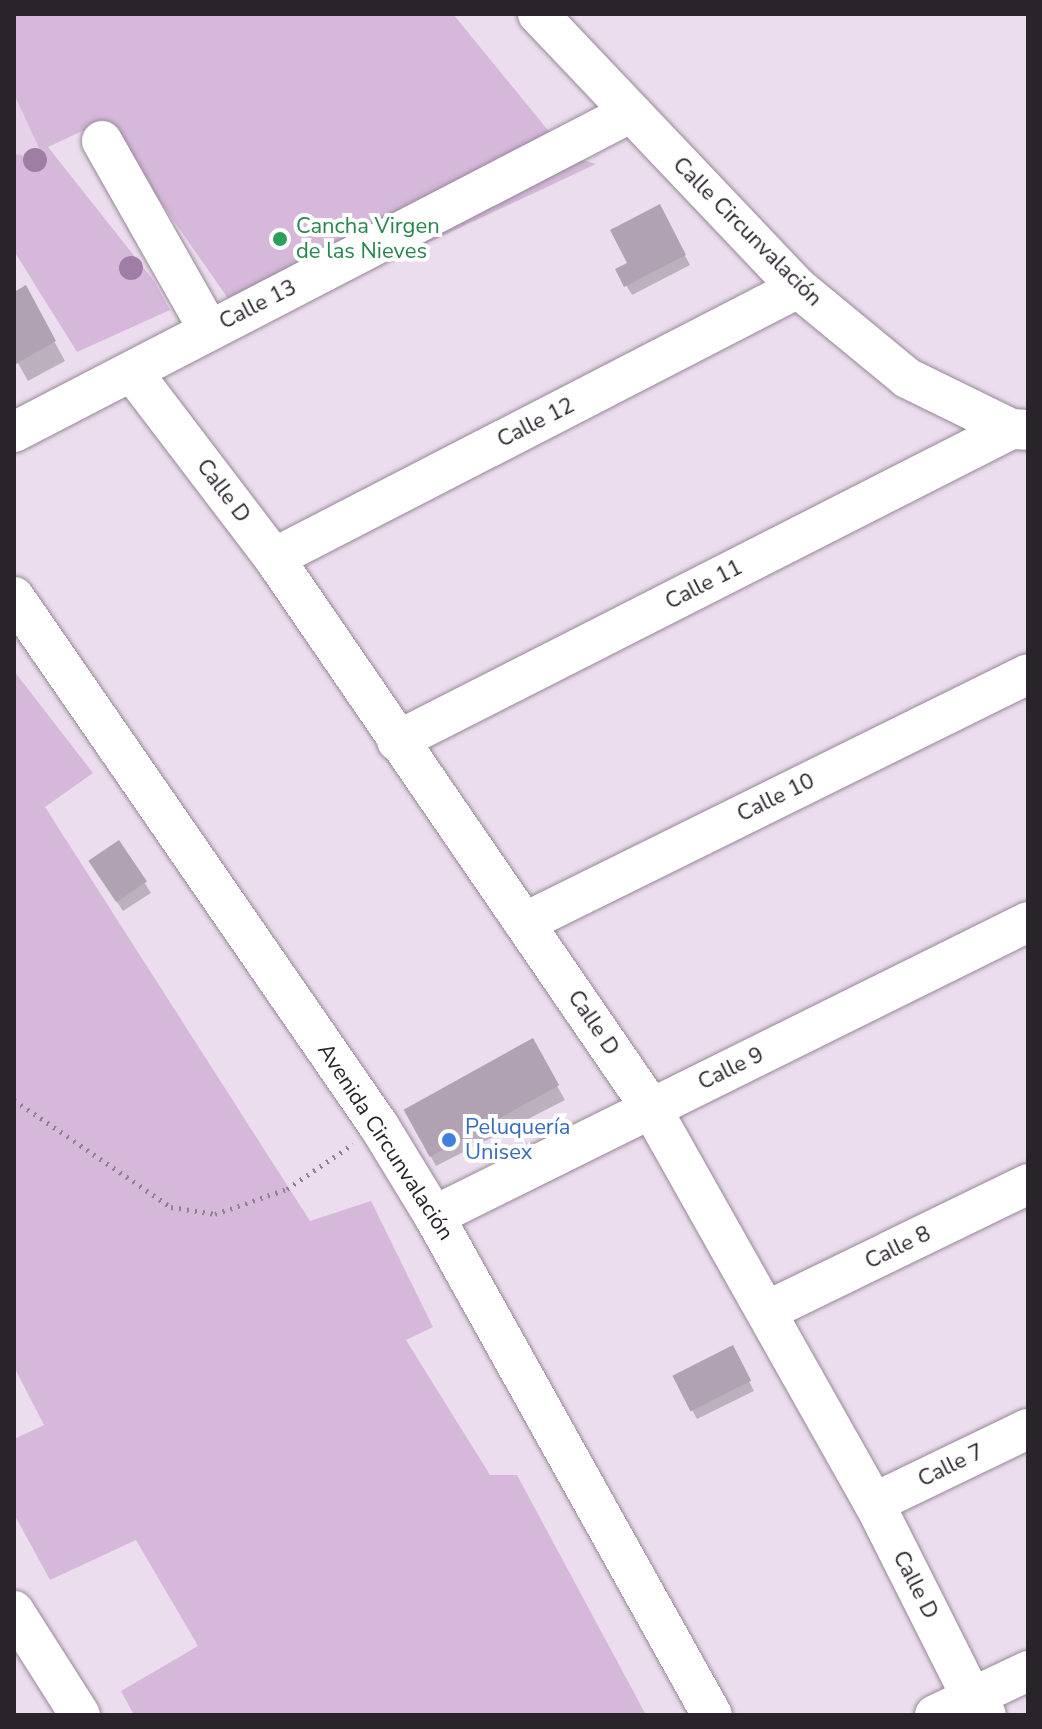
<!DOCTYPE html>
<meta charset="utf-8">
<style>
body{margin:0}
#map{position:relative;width:1042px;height:1729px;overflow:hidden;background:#ecddee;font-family:"Nunito Sans",sans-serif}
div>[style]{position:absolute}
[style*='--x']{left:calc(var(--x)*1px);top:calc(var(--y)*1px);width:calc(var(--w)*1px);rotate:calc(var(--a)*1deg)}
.built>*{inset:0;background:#e5d1e8}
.green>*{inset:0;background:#d5b8da}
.shadow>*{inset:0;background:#0003}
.building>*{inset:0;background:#b0a2b2;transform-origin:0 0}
.path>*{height:5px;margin-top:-2.5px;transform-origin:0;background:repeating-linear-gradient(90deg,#8e838f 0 2px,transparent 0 8px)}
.roads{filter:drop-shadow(0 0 2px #968898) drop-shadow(0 0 2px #968898)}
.minor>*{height:40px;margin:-20px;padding:0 20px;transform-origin:20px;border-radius:20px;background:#fff}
.trees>*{width:24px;height:24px;margin:-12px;border-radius:50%;background:#9f7ea5}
.dots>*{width:22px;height:22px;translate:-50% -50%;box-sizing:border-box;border:4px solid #fff;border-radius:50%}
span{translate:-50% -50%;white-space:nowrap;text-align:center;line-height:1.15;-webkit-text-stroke:8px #fff;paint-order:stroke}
.leisure-label{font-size:22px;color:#27864d}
.left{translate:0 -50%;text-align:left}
.street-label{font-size:22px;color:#29232a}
.shop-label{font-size:22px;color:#366cbe}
.frame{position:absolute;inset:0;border:16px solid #29232a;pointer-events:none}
</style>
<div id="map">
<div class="built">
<div style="clip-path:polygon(14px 94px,44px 160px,14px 154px)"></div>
</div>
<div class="green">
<div style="clip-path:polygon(14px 14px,453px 14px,569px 156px,596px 164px,248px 327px,104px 121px,48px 147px,154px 281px,170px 310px,77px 352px,14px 251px,14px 154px,44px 159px,14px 94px)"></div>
<div style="clip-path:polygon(14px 671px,93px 773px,45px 807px,310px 1221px,371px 1201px,433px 1327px,406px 1340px,490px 1475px,517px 1475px,646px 1715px,134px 1715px,121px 1691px,198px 1646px,136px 1540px,50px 1580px,14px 1514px,14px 1439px,44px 1425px,14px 1367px)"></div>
</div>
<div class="shadow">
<div style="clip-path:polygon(659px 207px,690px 265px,632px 295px,617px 270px,630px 263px)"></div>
<div style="clip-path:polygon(25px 288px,65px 361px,28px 381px,14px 356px,14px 294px)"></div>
<div style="clip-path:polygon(119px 843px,151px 893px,123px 911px,96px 871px)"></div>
<div style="clip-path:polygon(532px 1041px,565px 1100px,436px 1166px,428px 1152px)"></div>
<div style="clip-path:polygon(732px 1348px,754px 1391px,697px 1419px,692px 1410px)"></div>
</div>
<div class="building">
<div style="clip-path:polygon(660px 204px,686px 255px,624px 287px,615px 269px,627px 263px,610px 230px)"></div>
<div style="clip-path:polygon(26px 285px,56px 341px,16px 364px,14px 292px)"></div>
<div style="left:119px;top:840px;width:50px;height:37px;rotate:56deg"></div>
<div style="left:533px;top:1038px;width:54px;height:148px;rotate:61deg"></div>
<div style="left:733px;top:1345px;width:40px;height:68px;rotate:63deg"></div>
</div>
<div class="path">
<div style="--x:14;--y:1100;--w:190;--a:34.3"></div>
<div style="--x:171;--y:1207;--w:45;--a:9"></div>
<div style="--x:215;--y:1214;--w:76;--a:-19.1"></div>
<div style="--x:287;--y:1189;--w:80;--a:-34.3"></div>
</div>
<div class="roads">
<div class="minor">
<div style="--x:538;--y:14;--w:378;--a:46.5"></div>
<div style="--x:798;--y:288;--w:141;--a:39.5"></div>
<div style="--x:907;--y:378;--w:116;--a:26.1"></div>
<div style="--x:1011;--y:429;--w:17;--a:3"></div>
<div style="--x:102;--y:141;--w:217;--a:60.5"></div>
<div style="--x:133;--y:373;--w:233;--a:52.7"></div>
<div style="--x:274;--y:558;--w:667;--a:55.57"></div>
<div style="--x:651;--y:1108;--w:454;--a:60.6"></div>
<div style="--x:874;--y:1503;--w:218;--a:63.3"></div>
<div style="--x:972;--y:1698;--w:22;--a:51"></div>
<div style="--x:14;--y:432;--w:694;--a:-27.38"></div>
<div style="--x:274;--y:558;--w:589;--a:-27.26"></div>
<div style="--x:14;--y:597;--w:643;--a:55.4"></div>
<div style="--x:379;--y:1126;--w:105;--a:58.6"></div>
<div style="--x:434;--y:1216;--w:571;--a:60.88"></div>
<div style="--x:397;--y:741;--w:689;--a:-26.94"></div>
<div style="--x:524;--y:923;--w:562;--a:-26.29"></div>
<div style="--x:434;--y:1216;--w:663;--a:-26.33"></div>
<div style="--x:767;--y:1311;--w:290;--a:-25.9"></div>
<div style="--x:874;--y:1503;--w:171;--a:-25.7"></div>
<div style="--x:14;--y:1611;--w:123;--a:57.6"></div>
<div style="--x:935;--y:1715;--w:103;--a:-25.3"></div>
</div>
</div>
<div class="trees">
<div style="left:35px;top:160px"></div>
<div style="left:131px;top:268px"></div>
</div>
<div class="dots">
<div style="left:280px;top:239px;background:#2e9e5b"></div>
<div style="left:449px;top:1140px;background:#3f7fe0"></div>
</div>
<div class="leisure-label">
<span class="left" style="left:296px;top:239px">Cancha Virgen<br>de las Nieves</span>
</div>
<div class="street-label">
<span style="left:747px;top:232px;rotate:45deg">Calle Circunvalación</span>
<span style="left:258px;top:305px;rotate:-27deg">Calle 13</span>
<span style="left:536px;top:423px;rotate:-27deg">Calle 12</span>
<span style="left:223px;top:491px;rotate:53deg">Calle D</span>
<span style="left:704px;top:585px;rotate:-27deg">Calle 11</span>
<span style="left:776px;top:798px;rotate:-26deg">Calle 10</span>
<span style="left:593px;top:1023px;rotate:56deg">Calle D</span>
<span style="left:731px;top:1069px;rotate:-26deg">Calle 9</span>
<span style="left:385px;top:1142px;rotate:57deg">Avenida Circunvalación</span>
<span style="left:898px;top:1248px;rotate:-26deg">Calle 8</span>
<span style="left:951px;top:1466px;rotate:-26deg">Calle 7</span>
<span style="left:915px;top:1585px;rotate:63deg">Calle D</span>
</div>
<div class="shop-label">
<span class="left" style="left:465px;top:1140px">Peluquería<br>Unisex</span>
</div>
<div class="frame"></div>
</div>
